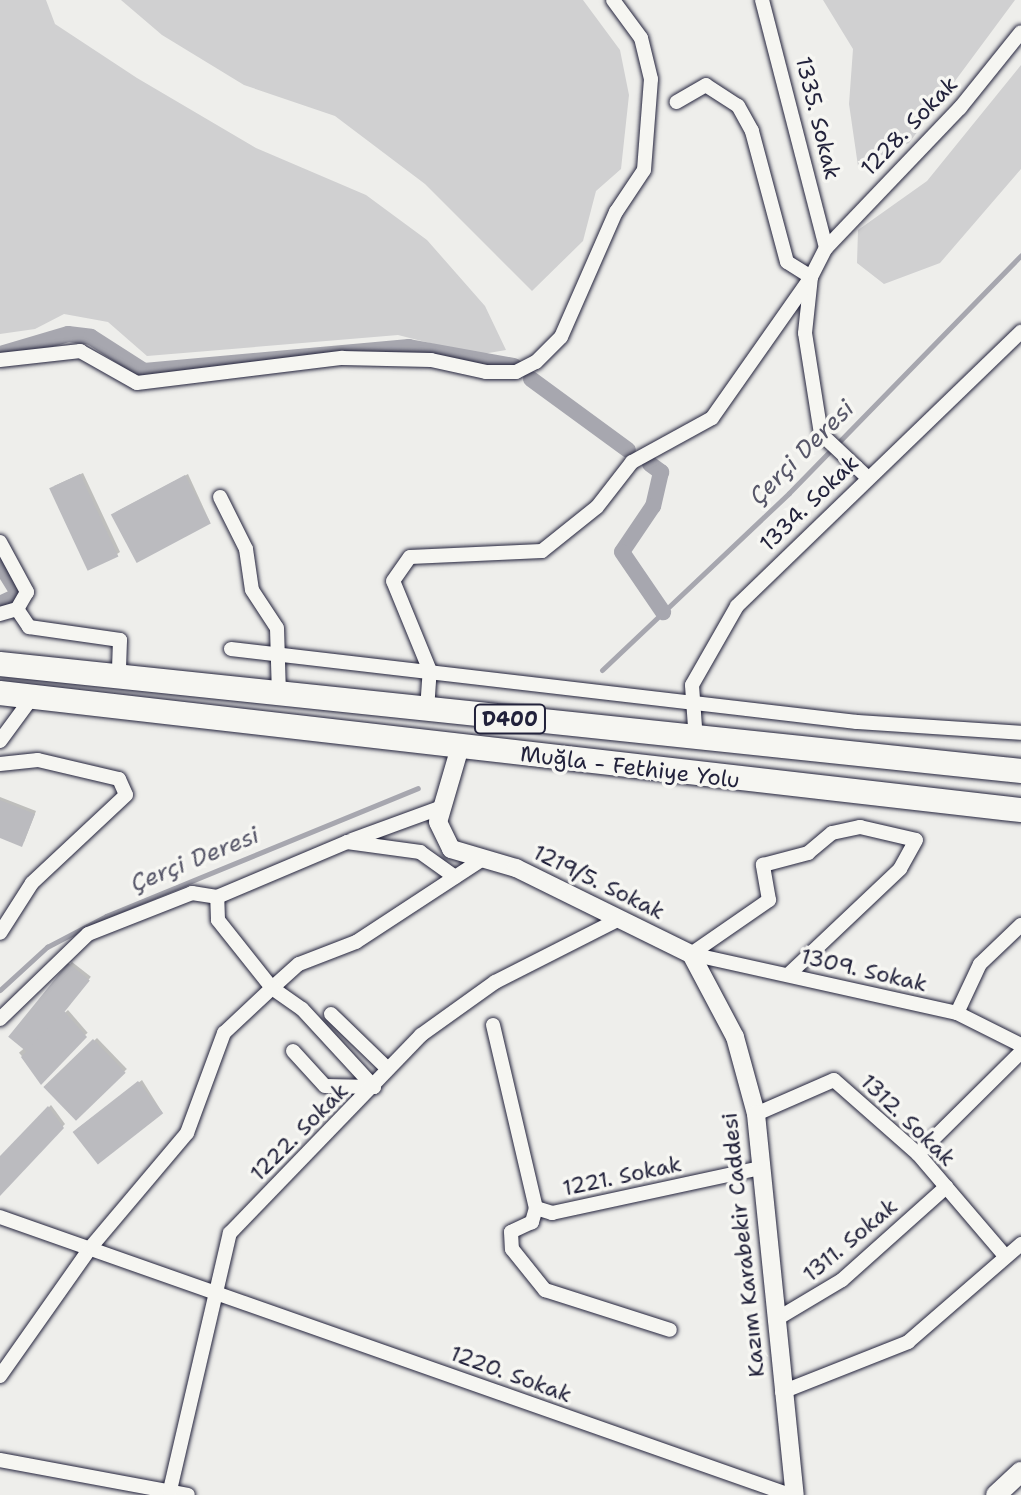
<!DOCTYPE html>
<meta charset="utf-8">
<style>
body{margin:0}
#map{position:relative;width:1021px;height:1495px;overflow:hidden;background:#eeeeeb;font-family:"Shantell Sans",sans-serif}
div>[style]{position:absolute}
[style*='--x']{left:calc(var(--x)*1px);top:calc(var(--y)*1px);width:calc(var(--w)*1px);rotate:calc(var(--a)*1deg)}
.green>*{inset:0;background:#d0d0d1}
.shadow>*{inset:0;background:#0003;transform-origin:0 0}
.stream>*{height:5px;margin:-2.5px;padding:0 2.5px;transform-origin:2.5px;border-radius:2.5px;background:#a7a7af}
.canal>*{height:16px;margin:-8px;padding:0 8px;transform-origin:8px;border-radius:8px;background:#a7a7af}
.building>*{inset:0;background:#bbbbbf;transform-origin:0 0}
.roads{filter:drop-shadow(0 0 2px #22223b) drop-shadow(0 0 2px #22223b)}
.minor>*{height:14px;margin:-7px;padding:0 7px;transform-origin:7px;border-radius:7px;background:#f6f6f2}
.tertiary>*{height:18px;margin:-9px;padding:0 9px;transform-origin:9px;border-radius:9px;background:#f6f6f2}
.secondary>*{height:20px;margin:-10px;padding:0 10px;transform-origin:10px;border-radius:10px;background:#f6f6f2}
.trunk>*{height:24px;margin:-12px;padding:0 12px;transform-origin:12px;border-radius:12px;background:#f6f6f2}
span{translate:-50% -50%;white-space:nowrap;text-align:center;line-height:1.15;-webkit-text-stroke:7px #f6f6f2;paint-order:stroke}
.shield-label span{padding:2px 6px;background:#f6f6f2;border:2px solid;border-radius:6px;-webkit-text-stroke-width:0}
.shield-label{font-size:20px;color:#22223b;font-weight:700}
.street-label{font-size:22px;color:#22223b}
.water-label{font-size:24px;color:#575769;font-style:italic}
</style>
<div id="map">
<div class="green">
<div style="clip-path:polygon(0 0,46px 0,55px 24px,137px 78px,256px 148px,366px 195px,427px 240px,485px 306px,506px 350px,477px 355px,398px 335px,147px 356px,108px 322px,64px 314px,35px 329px,0 334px)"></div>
<div style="clip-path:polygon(121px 0,583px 0,620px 50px,629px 95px,621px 169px,596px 191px,583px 241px,532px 291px,425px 184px,335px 116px,244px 85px,162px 35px)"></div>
<div style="clip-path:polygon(823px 0,1015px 0,909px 143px,858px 166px,849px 104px,853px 49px)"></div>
<div style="clip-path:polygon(1021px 65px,1021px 169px,940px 263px,884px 284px,857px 263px,858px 230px,927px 181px)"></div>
</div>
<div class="shadow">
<div style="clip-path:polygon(83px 473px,120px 552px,117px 554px,54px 486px)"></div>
<div style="clip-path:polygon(188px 474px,210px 522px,116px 512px)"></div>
<div style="clip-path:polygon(0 797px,36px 811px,24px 842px,0 836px)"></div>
<div style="left:72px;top:962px;width:24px;height:96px;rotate:38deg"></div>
<div style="left:68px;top:1010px;width:30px;height:65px;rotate:49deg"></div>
<div style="left:97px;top:1038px;width:43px;height:70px;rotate:46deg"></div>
<div style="clip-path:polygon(142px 1080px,162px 1112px,77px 1129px)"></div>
<div style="clip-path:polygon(51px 1105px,65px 1124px,1px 1191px,0 1159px)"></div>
</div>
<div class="stream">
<div style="--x:602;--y:670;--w:257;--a:-43.4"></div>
<div style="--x:789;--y:493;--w:332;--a:-45.7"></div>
<div style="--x:0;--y:990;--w:64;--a:-42.5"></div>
<div style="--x:47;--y:947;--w:67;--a:-27.7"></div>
<div style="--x:106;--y:916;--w:337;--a:-22.3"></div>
</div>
<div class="canal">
<div style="--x:0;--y:354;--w:71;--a:-16.4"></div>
<div style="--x:68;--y:334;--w:23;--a:7"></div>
<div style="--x:91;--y:337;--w:63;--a:32.7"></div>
<div style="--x:144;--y:371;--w:266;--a:-5.2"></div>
<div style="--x:409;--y:347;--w:107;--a:10.3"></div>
<div style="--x:531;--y:379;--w:120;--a:36.2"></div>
<div style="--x:650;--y:464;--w:14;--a:36"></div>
<div style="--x:661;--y:472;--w:35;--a:103"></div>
<div style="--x:653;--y:506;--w:55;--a:124"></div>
<div style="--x:622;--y:552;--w:73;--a:55.7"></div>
<div style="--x:0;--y:564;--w:36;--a:58"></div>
<div style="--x:19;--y:595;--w:21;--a:155"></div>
</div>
<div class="building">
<div style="left:80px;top:474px;width:91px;height:34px;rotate:65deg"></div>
<div style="left:185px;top:475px;width:55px;height:84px;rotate:62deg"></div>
<div style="clip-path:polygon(0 800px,35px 814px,22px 847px,0 838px)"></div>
<div style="left:68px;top:963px;width:28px;height:95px;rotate:39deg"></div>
<div style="clip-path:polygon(64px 1011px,87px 1037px,41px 1085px,21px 1057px)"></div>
<div style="left:93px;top:1039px;width:47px;height:69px;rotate:46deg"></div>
<div style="left:138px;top:1081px;width:41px;height:83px;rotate:52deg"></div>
<div style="clip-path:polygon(48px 1106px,64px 1128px,0 1196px,0 1156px)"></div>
</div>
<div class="roads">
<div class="minor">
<div style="--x:762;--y:0;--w:256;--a:75.5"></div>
<div style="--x:0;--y:360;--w:81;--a:-6.4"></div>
<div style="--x:80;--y:351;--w:65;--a:29.3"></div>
<div style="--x:137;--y:383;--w:207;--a:-7"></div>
<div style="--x:342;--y:358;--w:89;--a:1.3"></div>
<div style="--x:431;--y:360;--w:56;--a:12.3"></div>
<div style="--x:486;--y:372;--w:30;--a:0"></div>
<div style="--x:516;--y:372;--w:22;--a:-27"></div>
<div style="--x:536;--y:362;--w:35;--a:-45"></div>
<div style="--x:561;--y:337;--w:137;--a:-66.3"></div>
<div style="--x:616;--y:212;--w:50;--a:-56.3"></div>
<div style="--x:644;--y:170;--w:91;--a:-85.6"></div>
<div style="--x:651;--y:79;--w:42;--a:-103.7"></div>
<div style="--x:641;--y:38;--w:47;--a:-126.4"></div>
<div style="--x:867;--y:477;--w:63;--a:-136.9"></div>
<div style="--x:821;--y:434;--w:102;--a:-99"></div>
<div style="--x:805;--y:333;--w:56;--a:-83.9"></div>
<div style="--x:811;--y:277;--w:33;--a:-63"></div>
<div style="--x:826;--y:248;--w:194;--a:-46.3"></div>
<div style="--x:960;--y:108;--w:97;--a:-51.2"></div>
<div style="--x:220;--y:497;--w:58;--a:63.4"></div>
<div style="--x:246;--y:549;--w:41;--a:81.7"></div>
<div style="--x:252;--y:590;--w:45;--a:56.7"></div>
<div style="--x:277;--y:628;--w:68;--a:88.3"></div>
<div style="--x:0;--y:542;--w:57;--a:61.6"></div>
<div style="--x:27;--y:592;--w:20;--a:120"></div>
<div style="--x:17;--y:609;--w:18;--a:164"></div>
<div style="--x:17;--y:609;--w:22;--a:56"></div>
<div style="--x:29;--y:627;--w:92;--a:8.1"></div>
<div style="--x:120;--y:640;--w:38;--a:92"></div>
<div style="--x:231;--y:649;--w:630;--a:6.65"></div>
<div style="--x:857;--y:722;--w:164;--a:3.8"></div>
<div style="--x:427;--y:710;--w:39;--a:-86"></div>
<div style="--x:430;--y:671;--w:97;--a:-112.3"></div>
<div style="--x:393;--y:581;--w:29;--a:-55"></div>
<div style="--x:410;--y:557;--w:132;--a:-2.6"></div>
<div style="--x:542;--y:551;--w:70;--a:-38.7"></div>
<div style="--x:597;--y:507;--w:57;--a:-52.1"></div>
<div style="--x:632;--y:462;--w:91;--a:-28.8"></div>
<div style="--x:712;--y:418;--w:172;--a:-54.9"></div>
<div style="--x:811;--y:277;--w:28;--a:-148"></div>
<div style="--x:787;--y:262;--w:136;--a:-105"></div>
<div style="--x:752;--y:131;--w:29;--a:-119"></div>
<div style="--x:738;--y:106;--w:38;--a:-147"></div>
<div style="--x:706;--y:85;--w:34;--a:150"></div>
<div style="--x:0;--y:741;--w:52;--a:-53.6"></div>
<div style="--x:696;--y:741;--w:56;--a:-94.1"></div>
<div style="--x:692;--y:685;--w:91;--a:-60.3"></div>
<div style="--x:737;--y:606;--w:395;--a:-44"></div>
<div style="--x:0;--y:764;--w:38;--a:-6"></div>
<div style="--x:38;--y:760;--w:83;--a:13.2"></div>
<div style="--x:119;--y:779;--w:17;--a:66"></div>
<div style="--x:126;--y:795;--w:129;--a:136.9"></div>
<div style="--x:32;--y:883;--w:59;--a:122.6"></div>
<div style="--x:352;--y:840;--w:96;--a:-20.1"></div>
<div style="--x:691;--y:954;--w:95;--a:-34.7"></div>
<div style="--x:769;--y:900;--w:36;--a:-100"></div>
<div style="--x:763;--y:865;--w:47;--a:-14.9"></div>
<div style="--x:808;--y:853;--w:31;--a:-40"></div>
<div style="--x:832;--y:833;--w:29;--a:-12"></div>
<div style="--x:860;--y:827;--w:57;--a:13.1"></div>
<div style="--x:916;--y:840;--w:33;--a:119"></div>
<div style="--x:900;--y:869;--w:154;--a:136.6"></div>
<div style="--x:691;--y:954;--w:272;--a:12.5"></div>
<div style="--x:957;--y:1013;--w:72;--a:26.6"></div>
<div style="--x:957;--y:1013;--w:54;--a:-64.9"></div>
<div style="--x:980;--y:964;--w:57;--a:-43.6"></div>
<div style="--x:331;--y:1014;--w:78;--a:44"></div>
<div style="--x:0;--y:1019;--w:122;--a:-44"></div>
<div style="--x:88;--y:934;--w:112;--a:-21.5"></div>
<div style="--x:192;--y:893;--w:25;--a:9"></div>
<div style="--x:217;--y:897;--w:141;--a:-22.9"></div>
<div style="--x:347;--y:842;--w:74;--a:7.8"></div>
<div style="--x:420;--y:852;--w:43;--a:35.5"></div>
<div style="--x:493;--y:1025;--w:188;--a:76.8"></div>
<div style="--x:536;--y:1208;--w:17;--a:17"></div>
<div style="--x:552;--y:1213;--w:214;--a:-12.2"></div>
<div style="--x:293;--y:1051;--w:47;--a:47.6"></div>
<div style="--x:325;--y:1086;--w:49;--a:1.2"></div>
<div style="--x:374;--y:1087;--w:106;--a:-132.7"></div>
<div style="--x:302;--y:1009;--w:37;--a:-145"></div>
<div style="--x:272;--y:988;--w:36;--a:-42"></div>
<div style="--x:299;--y:964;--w:61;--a:-21.1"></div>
<div style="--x:356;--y:942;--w:148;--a:-33.2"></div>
<div style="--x:756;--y:1114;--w:85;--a:-23.6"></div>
<div style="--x:834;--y:1080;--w:112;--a:41.4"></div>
<div style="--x:918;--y:1154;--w:135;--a:49.5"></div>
<div style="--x:918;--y:1154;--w:145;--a:-44.7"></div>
<div style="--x:536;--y:1208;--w:15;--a:106"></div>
<div style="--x:532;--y:1222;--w:23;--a:155"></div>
<div style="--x:511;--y:1232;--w:17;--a:87"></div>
<div style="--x:512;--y:1249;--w:53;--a:51.2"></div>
<div style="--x:545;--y:1290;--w:131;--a:17.7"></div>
<div style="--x:0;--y:1217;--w:837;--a:19.39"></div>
<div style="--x:775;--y:1320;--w:78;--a:-30.8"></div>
<div style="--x:842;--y:1280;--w:140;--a:-41.8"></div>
<div style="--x:0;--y:1376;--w:158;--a:-54.8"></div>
<div style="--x:91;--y:1247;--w:149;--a:-49.9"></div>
<div style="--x:187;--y:1133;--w:107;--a:-69.7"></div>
<div style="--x:224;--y:1033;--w:66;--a:-43.2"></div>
<div style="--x:272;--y:988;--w:87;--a:-128.5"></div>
<div style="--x:218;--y:920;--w:23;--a:-92"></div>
<div style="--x:782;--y:1392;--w:136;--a:-21.6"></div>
<div style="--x:908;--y:1342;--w:150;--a:-40.9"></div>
<div style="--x:0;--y:1460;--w:191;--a:10.5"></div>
<div style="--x:170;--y:1490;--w:264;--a:-76.9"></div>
<div style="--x:230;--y:1233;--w:275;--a:-46"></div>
<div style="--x:421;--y:1035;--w:91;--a:-35.6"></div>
<div style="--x:495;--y:982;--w:139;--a:-26.9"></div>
</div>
<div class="tertiary">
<div style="--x:460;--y:747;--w:78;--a:106.3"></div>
<div style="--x:438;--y:822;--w:30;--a:64"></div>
<div style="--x:451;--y:849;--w:68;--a:16.3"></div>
<div style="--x:516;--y:868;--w:195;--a:26.2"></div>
<div style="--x:691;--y:954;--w:94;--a:62.1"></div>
<div style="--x:735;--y:1037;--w:80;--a:74.7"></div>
<div style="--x:756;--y:1114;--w:383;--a:84.2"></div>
</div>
<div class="secondary">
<div style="--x:996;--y:1495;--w:34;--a:-43"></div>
</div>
<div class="trunk">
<div style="--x:0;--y:664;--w:1027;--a:5.98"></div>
<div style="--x:0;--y:693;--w:1028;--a:6.54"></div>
</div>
</div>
<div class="shield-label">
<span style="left:510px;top:719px">D400</span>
</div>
<div class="street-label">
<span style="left:818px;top:118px;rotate:76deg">1335. Sokak</span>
<span style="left:909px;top:126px;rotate:-46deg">1228. Sokak</span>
<span style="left:809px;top:503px;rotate:-44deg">1334. Sokak</span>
<span style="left:630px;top:767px;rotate:7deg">Muğla - Fethiye Yolu</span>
<span style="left:599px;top:882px;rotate:26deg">1219/5. Sokak</span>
<span style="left:864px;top:970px;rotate:13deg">1309. Sokak</span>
<span style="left:908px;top:1120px;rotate:44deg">1312. Sokak</span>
<span style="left:299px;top:1132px;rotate:-45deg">1222. Sokak</span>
<span style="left:622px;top:1176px;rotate:-12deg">1221. Sokak</span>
<span style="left:850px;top:1240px;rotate:-40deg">1311. Sokak</span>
<span style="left:743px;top:1245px;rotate:-96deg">Kazım Karabekir Caddesi</span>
<span style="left:511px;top:1374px;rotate:20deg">1220. Sokak</span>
</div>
<div class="water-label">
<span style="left:802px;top:453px;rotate:-45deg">Çerçi Deresi</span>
<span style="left:195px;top:860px;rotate:-22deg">Çerçi Deresi</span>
</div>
</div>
